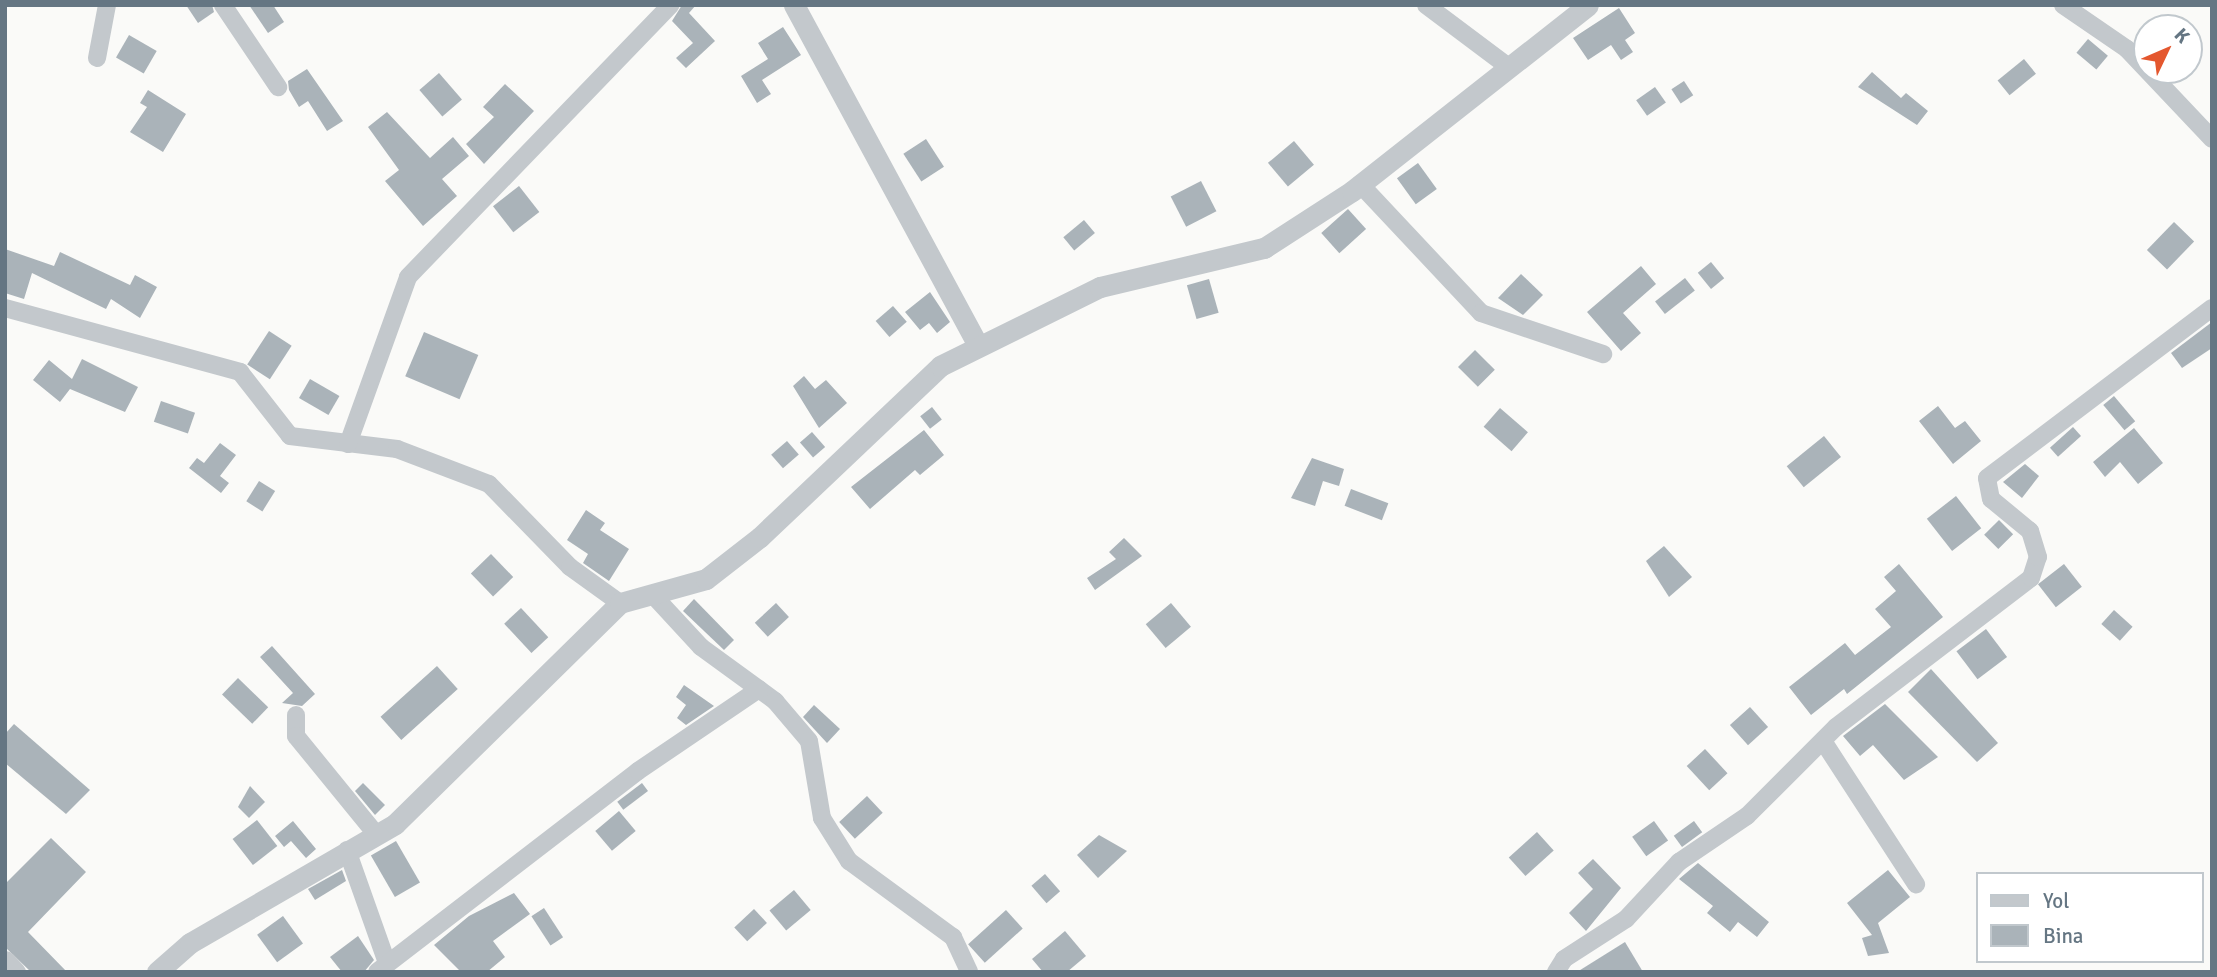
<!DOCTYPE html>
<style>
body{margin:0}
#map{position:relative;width:2217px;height:977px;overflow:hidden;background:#fafaf8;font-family:Signika,sans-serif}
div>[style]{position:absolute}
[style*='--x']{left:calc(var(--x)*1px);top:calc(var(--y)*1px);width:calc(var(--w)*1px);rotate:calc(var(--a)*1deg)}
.building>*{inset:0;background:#aab3b9;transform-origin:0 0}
.minor>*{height:18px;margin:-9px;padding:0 9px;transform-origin:9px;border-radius:9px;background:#c3c8cc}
.tertiary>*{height:21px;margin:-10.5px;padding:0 10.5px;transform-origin:10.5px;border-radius:10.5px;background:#c3c8cc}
span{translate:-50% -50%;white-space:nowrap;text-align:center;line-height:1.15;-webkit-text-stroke:7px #fff;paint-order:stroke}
.frame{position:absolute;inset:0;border:7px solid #657683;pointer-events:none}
.legend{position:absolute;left:1976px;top:872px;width:228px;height:91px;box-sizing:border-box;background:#fff;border:2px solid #c1c8cd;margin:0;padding:9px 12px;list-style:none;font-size:21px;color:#657683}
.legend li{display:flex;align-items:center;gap:14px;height:35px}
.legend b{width:35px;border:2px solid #c1c8cd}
.north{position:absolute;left:2133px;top:14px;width:70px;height:70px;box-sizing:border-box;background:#fff;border:2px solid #c1c8cd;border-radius:50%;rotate:46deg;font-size:19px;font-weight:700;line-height:28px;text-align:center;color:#657683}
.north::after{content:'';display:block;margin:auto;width:24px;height:32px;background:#e4572e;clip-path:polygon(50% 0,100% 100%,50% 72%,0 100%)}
</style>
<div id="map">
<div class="building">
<div style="clip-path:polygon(186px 5px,212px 5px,214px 12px,198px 23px)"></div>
<div style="clip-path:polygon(249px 5px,273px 5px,284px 22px,268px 33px)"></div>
<div style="clip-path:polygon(682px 5px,696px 5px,689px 13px,715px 41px,686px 68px,676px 58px,693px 43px,672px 21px)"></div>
<div style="clip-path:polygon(1619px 8px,1635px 33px,1625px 40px,1633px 52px,1621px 60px,1611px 45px,1588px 60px,1573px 38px)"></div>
<div style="clip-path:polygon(783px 27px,801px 55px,762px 80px,771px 94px,757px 103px,741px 76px,768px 59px,758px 43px)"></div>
<div style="left:129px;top:35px;width:32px;height:26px;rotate:30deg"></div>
<div style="left:2088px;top:39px;width:26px;height:18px;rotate:40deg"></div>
<div style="left:2024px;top:59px;width:19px;height:34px;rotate:51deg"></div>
<div style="clip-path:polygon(307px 69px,343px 121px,327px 131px,308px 101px,299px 107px,289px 90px,288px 81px)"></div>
<div style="clip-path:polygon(1872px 72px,1901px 98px,1906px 93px,1928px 111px,1917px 125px,1858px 87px)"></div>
<div style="left:439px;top:73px;width:35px;height:26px;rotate:49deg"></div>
<div style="left:1684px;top:81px;width:17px;height:15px;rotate:57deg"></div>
<div style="clip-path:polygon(505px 84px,534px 111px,484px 164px,466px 144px,494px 117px,483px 107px)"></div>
<div style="left:1655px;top:87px;width:19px;height:23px;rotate:55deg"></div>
<div style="clip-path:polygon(148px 90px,186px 114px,163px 152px,130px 132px,147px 107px,140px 103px)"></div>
<div style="clip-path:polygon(387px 112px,430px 158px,453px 137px,469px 156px,442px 179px,457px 196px,423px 226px,385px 181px,399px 170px,368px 127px)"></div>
<div style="left:926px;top:139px;width:33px;height:27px;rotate:57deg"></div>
<div style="left:1294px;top:141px;width:31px;height:34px;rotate:50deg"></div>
<div style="left:1418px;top:163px;width:32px;height:26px;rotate:54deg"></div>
<div style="left:1201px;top:181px;width:34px;height:34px;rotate:63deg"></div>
<div style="left:519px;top:186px;width:33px;height:33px;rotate:52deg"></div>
<div style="left:1348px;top:209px;width:27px;height:36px;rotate:48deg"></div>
<div style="left:1084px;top:220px;width:17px;height:27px;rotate:50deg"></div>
<div style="left:2174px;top:222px;width:28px;height:39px;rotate:44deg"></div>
<div style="clip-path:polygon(5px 249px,54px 266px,60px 252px,130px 285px,135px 275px,157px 287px,140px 318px,111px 299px,106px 309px,32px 273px,24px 299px,5px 293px)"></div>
<div style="left:1711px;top:262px;width:21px;height:17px;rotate:51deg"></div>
<div style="clip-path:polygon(1641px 266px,1656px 284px,1623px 313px,1641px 333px,1621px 351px,1587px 312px)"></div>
<div style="clip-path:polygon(1521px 274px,1543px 295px,1523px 315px,1498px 298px)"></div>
<div style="left:1685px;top:278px;width:16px;height:38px;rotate:52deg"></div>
<div style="left:1209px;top:279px;width:35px;height:23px;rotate:74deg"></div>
<div style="clip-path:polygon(930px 292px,950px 322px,937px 333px,929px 323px,920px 330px,905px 312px)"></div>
<div style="left:893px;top:306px;width:21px;height:23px;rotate:49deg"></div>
<div style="clip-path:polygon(2212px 322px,2212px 348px,2182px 368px,2171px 353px)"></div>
<div style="left:269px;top:331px;width:27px;height:40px;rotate:33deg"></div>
<div style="left:424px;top:332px;width:59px;height:48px;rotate:23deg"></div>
<div style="left:1475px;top:350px;width:28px;height:24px;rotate:45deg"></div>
<div style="clip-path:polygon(82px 359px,138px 387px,125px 412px,70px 389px,60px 402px,33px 380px,49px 360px,72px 379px)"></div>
<div style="clip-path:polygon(804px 376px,815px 389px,826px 380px,847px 403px,819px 428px,793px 386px)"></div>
<div style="left:310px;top:379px;width:34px;height:22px;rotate:30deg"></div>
<div style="left:2114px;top:396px;width:33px;height:14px;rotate:50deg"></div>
<div style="left:161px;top:401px;width:36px;height:22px;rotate:19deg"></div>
<div style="clip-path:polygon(1938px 406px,1955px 428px,1965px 421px,1981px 441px,1953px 464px,1919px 421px)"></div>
<div style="left:932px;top:407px;width:16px;height:15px;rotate:52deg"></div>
<div style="left:1500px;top:408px;width:37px;height:25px;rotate:41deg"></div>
<div style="left:2073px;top:427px;width:12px;height:31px;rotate:48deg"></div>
<div style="clip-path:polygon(2134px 428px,2163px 463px,2138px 484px,2120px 462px,2105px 477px,2093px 462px)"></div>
<div style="clip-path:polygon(924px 430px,944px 455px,920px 475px,915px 470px,870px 509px,851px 487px)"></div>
<div style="left:812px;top:432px;width:20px;height:16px;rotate:49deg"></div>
<div style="left:1824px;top:436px;width:27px;height:48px;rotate:51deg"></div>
<div style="left:787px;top:441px;width:18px;height:21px;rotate:49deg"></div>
<div style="clip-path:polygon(220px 443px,236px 455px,220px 476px,229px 483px,221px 493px,189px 468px,197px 458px,204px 463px)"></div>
<div style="clip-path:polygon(1312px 458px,1344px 469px,1339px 486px,1323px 481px,1315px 506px,1291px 498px)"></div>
<div style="clip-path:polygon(2025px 464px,2039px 476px,2022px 498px,2003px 482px)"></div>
<div style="left:259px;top:481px;width:19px;height:24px;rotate:32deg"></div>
<div style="left:1351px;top:489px;width:40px;height:18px;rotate:21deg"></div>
<div style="left:1956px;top:496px;width:41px;height:37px;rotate:52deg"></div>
<div style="clip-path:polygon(586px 510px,605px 523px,600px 530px,629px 549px,609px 581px,583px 563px,588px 554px,567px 540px)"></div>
<div style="left:1999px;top:520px;width:20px;height:21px;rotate:45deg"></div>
<div style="clip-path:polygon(1124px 538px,1142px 556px,1095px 590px,1087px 578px,1116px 559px,1109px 552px)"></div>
<div style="clip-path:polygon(1664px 546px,1692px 577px,1669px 597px,1646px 561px)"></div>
<div style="left:491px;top:554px;width:32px;height:28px;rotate:46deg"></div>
<div style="clip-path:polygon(1899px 564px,1943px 617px,1847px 694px,1844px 689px,1811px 715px,1789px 687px,1845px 643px,1855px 655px,1891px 627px,1875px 609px,1896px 591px,1884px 577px)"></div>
<div style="left:2064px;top:564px;width:29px;height:33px;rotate:52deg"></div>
<div style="clip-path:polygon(694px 599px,734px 640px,724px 650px,683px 611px)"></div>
<div style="left:776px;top:603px;width:19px;height:29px;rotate:47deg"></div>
<div style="left:1171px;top:603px;width:31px;height:33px;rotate:50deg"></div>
<div style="left:521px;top:608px;width:40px;height:23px;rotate:47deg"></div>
<div style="left:2114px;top:610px;width:25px;height:19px;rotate:42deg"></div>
<div style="left:1986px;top:629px;width:35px;height:37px;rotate:53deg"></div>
<div style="clip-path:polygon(272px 646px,315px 694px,302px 706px,282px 703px,293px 693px,260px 657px)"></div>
<div style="left:437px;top:666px;width:31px;height:76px;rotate:48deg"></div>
<div style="clip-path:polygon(1931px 669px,1998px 743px,1977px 762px,1908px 692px)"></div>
<div style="left:238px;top:678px;width:42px;height:23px;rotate:44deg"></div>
<div style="clip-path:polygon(684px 685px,714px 706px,686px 725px,677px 718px,686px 705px,676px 697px)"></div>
<div style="clip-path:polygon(1885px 704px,1938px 757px,1904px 780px,1873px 745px,1860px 756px,1843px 736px)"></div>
<div style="clip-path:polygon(814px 705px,840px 729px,827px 743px,803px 717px)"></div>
<div style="left:1750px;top:707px;width:27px;height:27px;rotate:48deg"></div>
<div style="clip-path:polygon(14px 724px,90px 790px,66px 814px,5px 763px,5px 734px)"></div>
<div style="left:1705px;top:749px;width:33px;height:25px;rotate:47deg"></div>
<div style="clip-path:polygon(363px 783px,385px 805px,375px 815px,355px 791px)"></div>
<div style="left:642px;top:783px;width:10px;height:31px;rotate:53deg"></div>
<div style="clip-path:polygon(250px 786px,265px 802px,249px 818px,238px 807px)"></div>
<div style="left:867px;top:796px;width:23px;height:38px;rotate:47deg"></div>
<div style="left:619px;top:811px;width:26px;height:31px;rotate:50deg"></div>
<div style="left:257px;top:820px;width:33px;height:31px;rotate:52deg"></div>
<div style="clip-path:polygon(293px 821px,316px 849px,306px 858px,291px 841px,284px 847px,275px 836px)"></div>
<div style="left:1654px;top:821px;width:24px;height:27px;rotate:54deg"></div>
<div style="left:1694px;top:821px;width:14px;height:25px;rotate:54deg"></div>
<div style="left:1537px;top:832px;width:25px;height:38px;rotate:48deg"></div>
<div style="clip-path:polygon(1099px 835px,1127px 851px,1098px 878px,1077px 855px)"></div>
<div style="clip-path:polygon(51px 838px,86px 872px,28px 932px,67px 972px,31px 972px,5px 947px,5px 884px)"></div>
<div style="left:396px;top:841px;width:48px;height:29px;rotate:60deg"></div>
<div style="clip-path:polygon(1593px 859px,1621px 888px,1586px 931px,1569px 913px,1593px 889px,1578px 873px)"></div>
<div style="clip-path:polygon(1698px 863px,1769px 922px,1757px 937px,1738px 922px,1730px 932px,1707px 913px,1713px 906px,1679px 879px)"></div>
<div style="clip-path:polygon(342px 870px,346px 881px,315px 900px,308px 889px)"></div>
<div style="clip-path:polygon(1888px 870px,1910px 897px,1878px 923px,1889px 953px,1868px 956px,1862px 938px,1872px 935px,1847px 903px)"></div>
<div style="left:1045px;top:874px;width:23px;height:18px;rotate:49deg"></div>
<div style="left:794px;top:890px;width:26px;height:32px;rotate:50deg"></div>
<div style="clip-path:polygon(514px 893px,530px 914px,493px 941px,505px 957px,487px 972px,461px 972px,434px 945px,469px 916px)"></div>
<div style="left:544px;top:908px;width:35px;height:15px;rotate:57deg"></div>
<div style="left:754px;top:909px;width:19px;height:27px;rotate:47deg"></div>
<div style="left:1006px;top:910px;width:25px;height:51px;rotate:48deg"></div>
<div style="left:283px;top:916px;width:34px;height:32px;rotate:54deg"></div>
<div style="clip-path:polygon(1065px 931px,1086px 956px,1067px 972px,1043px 972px,1032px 959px)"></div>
<div style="clip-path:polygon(358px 936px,374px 960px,364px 972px,342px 972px,330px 957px)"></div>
<div style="clip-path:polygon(1625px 942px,1643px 972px,1577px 972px)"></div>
</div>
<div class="minor">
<div style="--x:223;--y:5;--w:99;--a:56.1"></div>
<div style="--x:1426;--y:5;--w:105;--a:36.9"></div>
<div style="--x:2063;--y:5;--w:78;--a:34.5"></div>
<div style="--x:2127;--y:49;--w:124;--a:46.6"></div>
<div style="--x:97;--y:58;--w:54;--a:-79.3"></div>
<div style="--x:1360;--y:184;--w:177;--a:46.8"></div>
<div style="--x:1481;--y:313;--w:129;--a:18.6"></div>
<div style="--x:5;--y:308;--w:244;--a:15.2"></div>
<div style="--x:240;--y:372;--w:81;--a:52"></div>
<div style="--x:290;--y:436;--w:108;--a:6.9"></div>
<div style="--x:397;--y:449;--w:98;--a:20.8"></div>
<div style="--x:489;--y:484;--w:116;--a:45.7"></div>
<div style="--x:570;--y:567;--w:62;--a:35.8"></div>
<div style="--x:348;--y:444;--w:177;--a:-70.2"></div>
<div style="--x:408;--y:277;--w:378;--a:-46"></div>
<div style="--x:652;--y:594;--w:72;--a:47.2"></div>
<div style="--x:701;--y:647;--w:92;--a:36.1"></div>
<div style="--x:775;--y:701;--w:52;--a:49.6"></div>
<div style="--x:809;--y:741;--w:78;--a:80.4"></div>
<div style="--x:822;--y:818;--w:51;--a:57.9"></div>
<div style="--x:849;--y:861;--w:129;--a:36.2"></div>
<div style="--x:953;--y:937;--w:38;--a:65"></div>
<div style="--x:296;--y:715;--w:21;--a:90"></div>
<div style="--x:296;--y:736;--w:125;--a:50.8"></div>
<div style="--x:1823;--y:741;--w:171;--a:57"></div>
<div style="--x:347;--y:850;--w:120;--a:70.5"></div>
<div style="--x:377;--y:972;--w:329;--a:-37.6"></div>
<div style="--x:638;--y:771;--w:146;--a:-34.1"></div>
<div style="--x:1556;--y:972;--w:15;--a:-58"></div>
<div style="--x:1564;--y:959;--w:74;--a:-32.8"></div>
<div style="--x:1626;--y:919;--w:78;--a:-47.1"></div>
<div style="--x:1679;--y:862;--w:82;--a:-34.1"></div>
<div style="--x:1747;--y:816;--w:126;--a:-45"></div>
<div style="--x:1836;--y:727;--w:245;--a:-37.4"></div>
<div style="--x:2031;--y:578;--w:22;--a:-72"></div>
<div style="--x:2038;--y:557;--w:27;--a:-107"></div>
<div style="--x:2030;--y:531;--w:50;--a:-140.6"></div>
<div style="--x:1991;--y:499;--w:21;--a:-101"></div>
<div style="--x:1987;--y:478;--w:282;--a:-37.1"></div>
</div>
<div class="tertiary">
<div style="--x:794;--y:5;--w:387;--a:61.6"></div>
<div style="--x:5;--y:961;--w:15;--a:48"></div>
<div style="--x:157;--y:972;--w:44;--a:-41.3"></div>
<div style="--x:190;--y:943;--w:237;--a:-30.1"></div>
<div style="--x:395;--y:824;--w:315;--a:-44.5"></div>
<div style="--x:620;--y:603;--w:89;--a:-15.6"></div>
<div style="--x:706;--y:579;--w:68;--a:-37.9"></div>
<div style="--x:760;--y:537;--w:248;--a:-43.5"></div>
<div style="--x:940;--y:366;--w:178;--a:-26.3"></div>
<div style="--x:1100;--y:287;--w:169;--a:-13.4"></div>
<div style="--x:1264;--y:248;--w:105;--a:-32.9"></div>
<div style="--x:1352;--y:191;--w:300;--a:-38.2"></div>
</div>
<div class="frame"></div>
<ul class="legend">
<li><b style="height:9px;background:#c3c8cc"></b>Yol</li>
<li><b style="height:19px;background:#aab3b9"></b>Bina</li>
</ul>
<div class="north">K</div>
</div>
